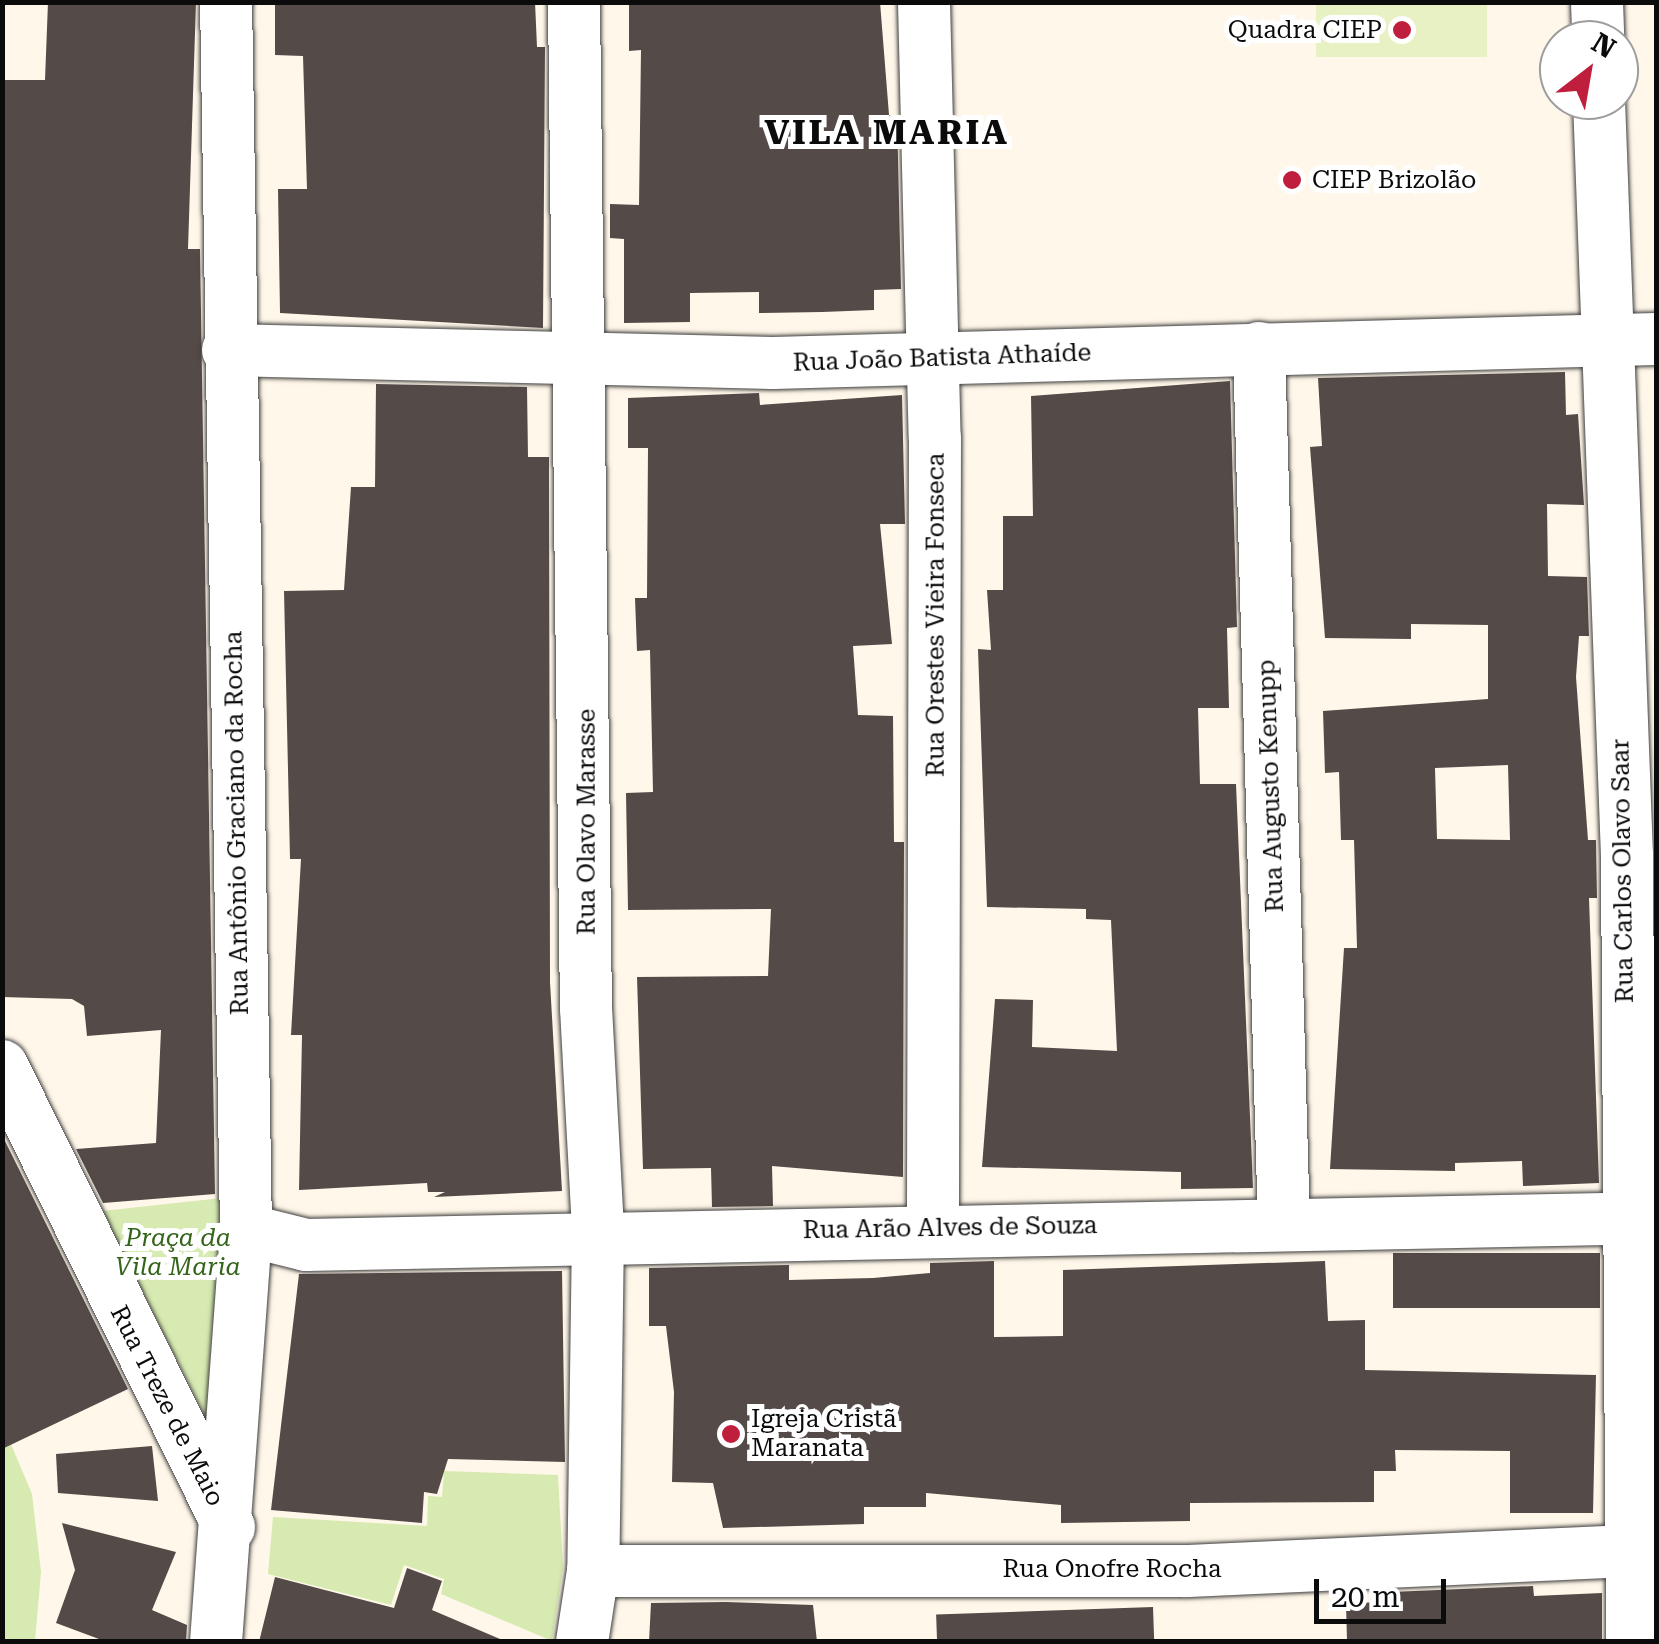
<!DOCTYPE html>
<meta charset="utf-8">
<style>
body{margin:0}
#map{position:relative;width:1659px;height:1644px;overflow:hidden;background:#fff7e9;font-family:"Roboto Serif",serif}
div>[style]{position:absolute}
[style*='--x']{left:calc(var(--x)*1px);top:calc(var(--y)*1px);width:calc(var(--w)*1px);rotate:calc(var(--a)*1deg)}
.green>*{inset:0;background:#d7eab1}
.pitch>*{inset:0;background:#e8f1c4;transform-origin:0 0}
.building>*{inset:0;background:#544a47;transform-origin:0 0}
.roads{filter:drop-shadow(0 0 2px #3e3e3e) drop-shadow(0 0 2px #3e3e3e)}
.minor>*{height:52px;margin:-26px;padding:0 26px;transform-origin:26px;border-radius:26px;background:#fff}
.dots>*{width:28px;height:28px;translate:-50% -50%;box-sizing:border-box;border:5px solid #fff;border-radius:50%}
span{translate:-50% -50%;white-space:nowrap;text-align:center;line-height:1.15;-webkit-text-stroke:10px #fff;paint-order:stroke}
.poi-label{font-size:25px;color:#0b0b0b}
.right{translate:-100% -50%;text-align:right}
.left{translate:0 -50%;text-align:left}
.street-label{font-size:25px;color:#0b0b0b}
.park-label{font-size:25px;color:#346419;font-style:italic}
.district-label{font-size:35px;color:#0b0b0b;font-weight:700;letter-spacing:2.5px}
.frame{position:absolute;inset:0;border:5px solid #0b0b0b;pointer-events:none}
.north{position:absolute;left:1539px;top:20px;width:100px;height:100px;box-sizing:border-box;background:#fff;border:2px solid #9d9d9d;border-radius:50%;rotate:31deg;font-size:28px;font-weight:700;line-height:40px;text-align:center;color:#0b0b0b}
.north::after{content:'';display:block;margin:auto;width:35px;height:45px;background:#c01e3d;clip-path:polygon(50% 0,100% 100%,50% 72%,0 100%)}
.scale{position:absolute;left:1314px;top:1579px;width:132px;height:45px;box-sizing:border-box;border:5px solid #0b0b0b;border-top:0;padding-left:12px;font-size:30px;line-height:35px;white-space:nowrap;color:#0b0b0b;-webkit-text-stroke:8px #fff;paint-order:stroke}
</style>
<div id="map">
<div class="green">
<div style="clip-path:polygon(231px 1197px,217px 1439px,102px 1211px)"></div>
<div style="clip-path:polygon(2px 1423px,32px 1494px,41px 1572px,35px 1641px,3px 1641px)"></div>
<div style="clip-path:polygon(444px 1471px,558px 1475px,563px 1568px,552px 1641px,441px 1594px,444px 1579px,404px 1565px,391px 1605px,268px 1574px,273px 1517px,427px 1526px,428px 1496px,442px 1497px)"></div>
</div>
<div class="pitch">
<div style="left:1316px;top:3px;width:171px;height:54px"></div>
</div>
<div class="building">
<div style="clip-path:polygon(48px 2px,196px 2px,188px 249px,200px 249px,215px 1194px,103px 1203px,76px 1149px,156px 1143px,161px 1030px,87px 1036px,84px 1006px,72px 999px,2px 997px,2px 80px,45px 80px)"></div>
<div style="clip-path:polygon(275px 2px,535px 2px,537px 47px,545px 47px,543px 328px,280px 313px,278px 189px,307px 189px,303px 56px,275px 55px)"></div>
<div style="clip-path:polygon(629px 2px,880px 2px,889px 115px,897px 115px,901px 289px,874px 290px,874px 310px,822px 312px,759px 313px,759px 292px,690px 293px,690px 322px,624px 323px,624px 239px,610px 238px,610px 204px,639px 205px,641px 50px,629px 51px)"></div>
<div style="clip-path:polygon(evenodd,1565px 372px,1566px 415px,1578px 414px,1584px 505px,1547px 504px,1548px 576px,1587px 577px,1589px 636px,1579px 636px,1576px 677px,1588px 840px,1596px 840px,1597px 898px,1589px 898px,1599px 1183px,1523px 1186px,1522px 1161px,1455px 1163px,1455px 1171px,1330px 1169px,1344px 948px,1357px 948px,1354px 840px,1341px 840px,1339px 772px,1325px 773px,1323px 711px,1488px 699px,1488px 625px,1411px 624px,1411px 639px,1325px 638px,1310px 447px,1322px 446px,1318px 378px,1565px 372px,1508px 765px,1510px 840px,1437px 839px,1435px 768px,1508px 765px)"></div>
<div style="clip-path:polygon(1230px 381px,1237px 627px,1227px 628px,1229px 708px,1198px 708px,1200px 784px,1236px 784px,1253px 1188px,1181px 1189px,1181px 1172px,982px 1167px,995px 999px,1033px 1000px,1032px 1047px,1117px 1051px,1111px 920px,1086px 919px,1086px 909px,987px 907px,978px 649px,991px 650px,987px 590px,1003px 590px,1003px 516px,1033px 516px,1031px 396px)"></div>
<div style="clip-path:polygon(376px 384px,527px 387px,528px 457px,549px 457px,550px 982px,562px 1191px,434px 1197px,445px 1192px,428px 1192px,427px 1183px,299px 1190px,302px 1035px,291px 1035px,301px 859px,290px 859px,284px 591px,344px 590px,351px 487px,375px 487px)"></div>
<div style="clip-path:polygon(759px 393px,760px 405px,902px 395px,905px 524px,880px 524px,892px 644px,853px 646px,858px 715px,893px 716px,894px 842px,904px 842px,903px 1177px,772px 1166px,773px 1206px,712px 1207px,711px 1168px,643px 1169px,637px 977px,768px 976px,771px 909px,628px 910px,626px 793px,653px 792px,650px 650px,637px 651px,635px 598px,647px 598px,648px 448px,628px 448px,628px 398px)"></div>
<div style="clip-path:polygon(2px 1135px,128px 1389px,2px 1449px)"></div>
<div style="left:1600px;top:1253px;width:55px;height:207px;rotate:90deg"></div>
<div style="clip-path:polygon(994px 1261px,994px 1337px,1063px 1336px,1063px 1270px,1325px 1261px,1328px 1321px,1365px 1320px,1365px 1370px,1596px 1375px,1593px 1513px,1510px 1513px,1510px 1451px,1395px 1450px,1396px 1471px,1374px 1471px,1374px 1502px,1190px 1503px,1190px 1521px,1061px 1523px,1061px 1505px,926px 1493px,926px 1507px,864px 1507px,864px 1524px,723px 1528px,713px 1483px,672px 1482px,674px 1392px,666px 1326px,649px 1326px,649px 1268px,789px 1265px,789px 1280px,873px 1278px,930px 1273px,930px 1263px)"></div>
<div style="clip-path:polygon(562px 1271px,565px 1462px,448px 1459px,437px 1494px,424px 1492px,422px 1523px,271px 1510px,299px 1274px)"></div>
<div style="clip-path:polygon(152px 1446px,158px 1501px,58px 1493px,56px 1454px)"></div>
<div style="clip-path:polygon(62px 1523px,176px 1552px,152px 1610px,187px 1625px,186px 1642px,107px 1642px,56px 1623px,75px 1570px)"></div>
<div style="clip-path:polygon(407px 1568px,442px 1581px,432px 1610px,507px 1642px,259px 1642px,275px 1577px,394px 1608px)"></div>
<div style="clip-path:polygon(1533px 1586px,1534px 1596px,1602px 1593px,1602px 1642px,1347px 1641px,1346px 1603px,1391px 1602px,1391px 1592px)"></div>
<div style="clip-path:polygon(726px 1602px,813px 1605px,817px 1642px,649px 1642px,651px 1603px)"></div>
<div style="left:1153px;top:1607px;width:35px;height:217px;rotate:88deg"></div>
</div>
<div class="roads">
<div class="minor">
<div style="--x:574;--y:2;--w:1006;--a:89.32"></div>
<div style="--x:586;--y:1008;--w:225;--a:86.9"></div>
<div style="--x:598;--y:1233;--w:338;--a:90.8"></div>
<div style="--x:593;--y:1571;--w:72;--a:98.8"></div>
<div style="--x:924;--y:2;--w:436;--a:88.6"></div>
<div style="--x:935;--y:438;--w:789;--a:90.15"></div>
<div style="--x:1597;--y:2;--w:38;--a:88"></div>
<div style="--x:1599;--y:100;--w:756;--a:87.88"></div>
<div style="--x:1627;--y:855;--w:787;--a:89.64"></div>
<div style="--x:1259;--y:348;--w:877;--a:88.37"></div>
<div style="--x:228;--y:350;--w:545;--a:1.37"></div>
<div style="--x:773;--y:363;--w:883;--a:-1.56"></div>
<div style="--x:2;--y:1066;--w:514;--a:63.78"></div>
<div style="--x:246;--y:1230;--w:62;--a:14"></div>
<div style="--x:306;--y:1245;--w:1350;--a:-1.15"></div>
<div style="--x:593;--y:1571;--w:594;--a:0"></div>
<div style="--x:1187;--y:1571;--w:443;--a:-2.6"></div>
<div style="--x:216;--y:1642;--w:413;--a:-85.8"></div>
<div style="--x:246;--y:1230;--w:1228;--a:-90.93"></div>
</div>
</div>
<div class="dots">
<div style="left:1402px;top:30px;background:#c01e3d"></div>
<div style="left:1292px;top:180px;background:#c01e3d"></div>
<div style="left:731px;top:1434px;background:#c01e3d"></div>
</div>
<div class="poi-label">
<span class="right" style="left:1382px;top:30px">Quadra CIEP</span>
<span class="left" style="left:1312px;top:180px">CIEP Brizolão</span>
<span class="left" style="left:751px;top:1434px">Igreja Cristã<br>Maranata</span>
</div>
<div class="street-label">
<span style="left:942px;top:358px;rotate:-2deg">Rua João Batista Athaíde</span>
<span style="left:936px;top:615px;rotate:-90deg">Rua Orestes Vieira Fonseca</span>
<span style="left:1271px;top:786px;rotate:-92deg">Rua Augusto Kenupp</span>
<span style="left:587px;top:822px;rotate:-90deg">Rua Olavo Marasse</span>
<span style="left:237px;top:823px;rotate:-91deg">Rua Antônio Graciano da Rocha</span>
<span style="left:1623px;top:871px;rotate:-91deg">Rua Carlos Olavo Saar</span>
<span style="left:950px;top:1228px;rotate:-1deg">Rua Arão Alves de Souza</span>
<span style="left:167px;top:1406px;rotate:63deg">Rua Treze de Maio</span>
<span style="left:1112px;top:1569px">Rua Onofre Rocha</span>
</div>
<div class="park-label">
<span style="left:178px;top:1253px">Praça da<br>Vila Maria</span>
</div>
<div class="district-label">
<span style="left:887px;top:133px">VILA MARIA</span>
</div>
<div class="frame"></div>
<div class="north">N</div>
<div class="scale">20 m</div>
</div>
